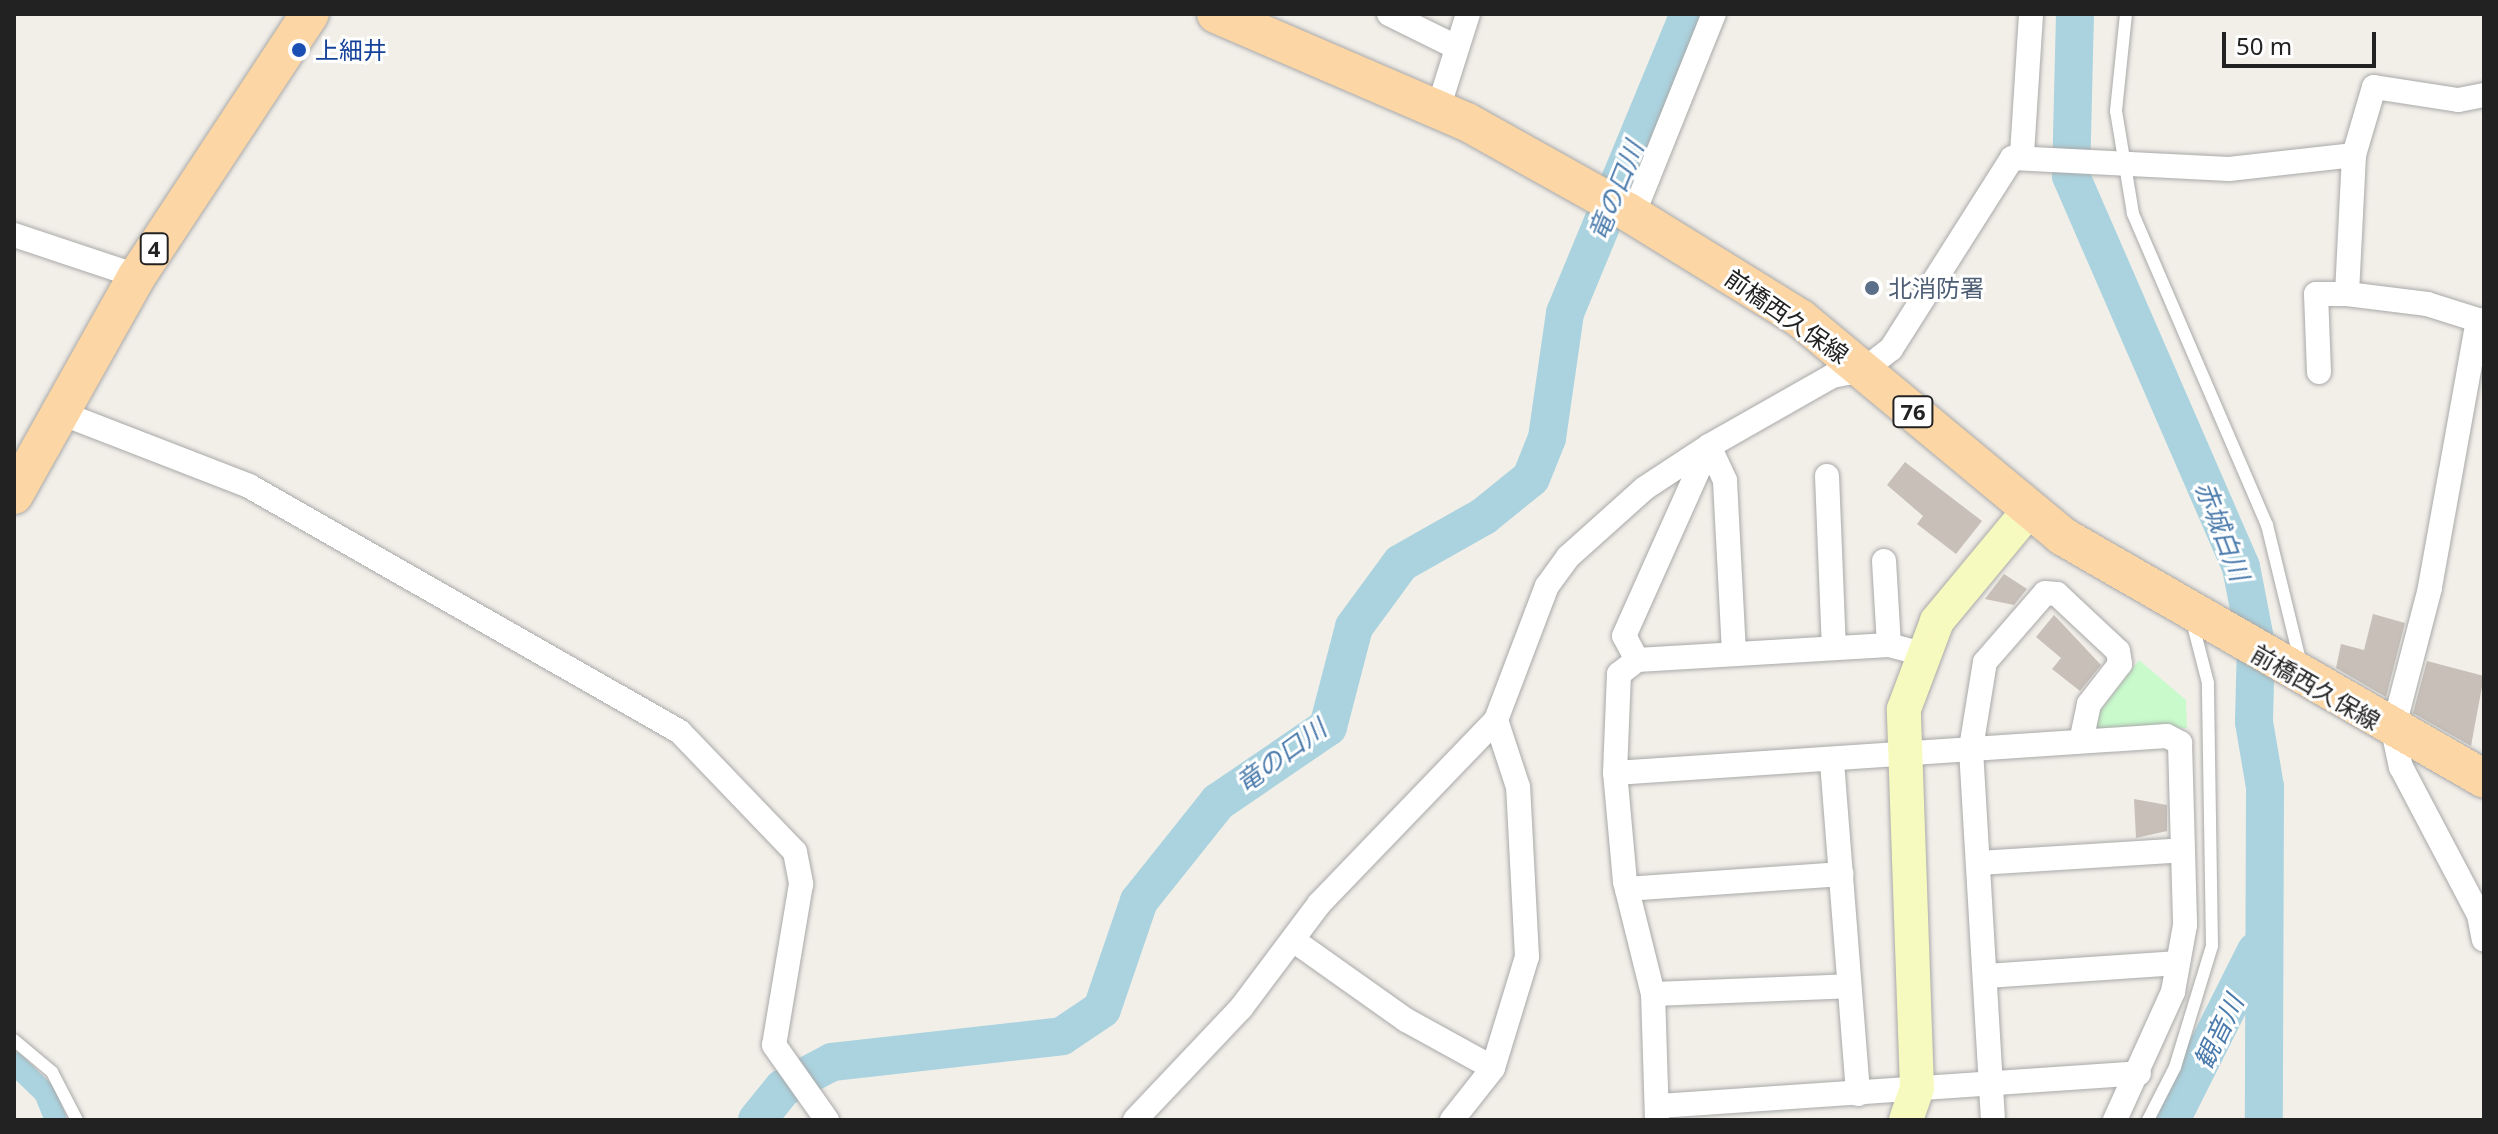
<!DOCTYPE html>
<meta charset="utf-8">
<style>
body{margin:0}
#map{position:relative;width:2498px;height:1134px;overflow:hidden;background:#f2efe9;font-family:"Noto Sans","Noto Sans JP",sans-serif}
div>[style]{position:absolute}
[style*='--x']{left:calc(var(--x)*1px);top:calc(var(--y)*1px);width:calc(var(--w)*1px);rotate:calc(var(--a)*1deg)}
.park>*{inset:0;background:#c8facc}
.canal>*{height:22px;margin:-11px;padding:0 11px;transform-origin:11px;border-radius:11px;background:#aad3df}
.river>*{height:38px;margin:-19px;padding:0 19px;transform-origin:19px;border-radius:19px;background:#aad3df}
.building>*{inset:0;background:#c7bfb8}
.roads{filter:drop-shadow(0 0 2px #a9a9a9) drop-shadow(0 0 2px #a9a9a9)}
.lane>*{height:12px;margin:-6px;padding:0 6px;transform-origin:6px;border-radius:6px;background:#fff}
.street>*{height:24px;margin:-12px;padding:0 12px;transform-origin:12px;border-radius:12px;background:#fff}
.secondary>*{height:34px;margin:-17px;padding:0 17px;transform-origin:17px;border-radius:17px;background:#f7fabf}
.primary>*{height:38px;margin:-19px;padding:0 19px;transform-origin:19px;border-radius:19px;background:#fcd6a4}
.dots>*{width:22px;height:22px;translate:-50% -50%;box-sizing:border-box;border:4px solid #fff;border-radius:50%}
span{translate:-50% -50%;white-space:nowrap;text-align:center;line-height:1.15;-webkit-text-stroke:6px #fff;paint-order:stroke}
.shield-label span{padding:2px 6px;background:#fff;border:2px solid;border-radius:6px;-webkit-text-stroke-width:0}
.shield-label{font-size:22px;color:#222;font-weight:700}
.transit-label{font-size:24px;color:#164399}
.left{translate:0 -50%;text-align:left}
.service-label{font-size:24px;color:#4e5e75}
.street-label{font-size:24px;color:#222}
.water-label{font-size:26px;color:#4a7aab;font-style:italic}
.frame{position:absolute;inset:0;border:16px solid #222;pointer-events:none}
.scale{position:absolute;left:2222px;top:32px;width:154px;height:36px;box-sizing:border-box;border:4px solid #222;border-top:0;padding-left:10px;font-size:24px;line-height:28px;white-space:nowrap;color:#222;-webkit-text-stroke:6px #fff;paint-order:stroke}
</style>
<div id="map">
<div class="park">
<div style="clip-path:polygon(2139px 660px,2186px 700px,2187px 728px,2101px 731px,2092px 722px)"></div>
</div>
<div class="canal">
<div style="--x:14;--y:1063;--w:43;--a:44.1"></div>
<div style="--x:45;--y:1093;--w:29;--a:68"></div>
</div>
<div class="river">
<div style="--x:2075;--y:14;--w:162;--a:91.4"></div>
<div style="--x:2071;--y:176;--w:426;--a:66.5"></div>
<div style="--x:2241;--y:567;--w:78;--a:79"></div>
<div style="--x:2256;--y:644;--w:78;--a:91.5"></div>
<div style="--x:2254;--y:722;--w:66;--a:80.4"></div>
<div style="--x:2265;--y:787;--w:333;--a:90.2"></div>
<div style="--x:757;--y:1120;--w:41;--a:-50.9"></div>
<div style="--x:783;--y:1088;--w:55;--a:-28"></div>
<div style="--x:832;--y:1062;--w:231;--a:-6.4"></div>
<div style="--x:1062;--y:1036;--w:48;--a:-34"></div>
<div style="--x:1102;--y:1009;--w:114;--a:-71.1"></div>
<div style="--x:1139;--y:901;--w:127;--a:-51.4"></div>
<div style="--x:1218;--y:802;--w:133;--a:-34.3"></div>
<div style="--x:1328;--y:727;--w:103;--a:-75.4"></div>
<div style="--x:1354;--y:627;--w:79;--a:-53.7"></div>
<div style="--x:1401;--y:563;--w:95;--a:-29.5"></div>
<div style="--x:1484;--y:516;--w:60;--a:-39"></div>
<div style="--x:1531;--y:478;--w:43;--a:-68.2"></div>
<div style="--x:1547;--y:438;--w:126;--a:-81.8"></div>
<div style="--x:1565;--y:313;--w:324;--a:-67.5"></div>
<div style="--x:2171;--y:1120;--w:189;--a:-63.3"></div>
</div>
<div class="building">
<div style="clip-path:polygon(1905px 462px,1982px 521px,1956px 554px,1917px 524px,1923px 516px,1887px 485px)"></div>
<div style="clip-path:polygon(2004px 574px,2027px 589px,2014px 605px,1985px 599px)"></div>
<div style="clip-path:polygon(2373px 614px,2405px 623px,2386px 697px,2336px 668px,2341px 644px,2364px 650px)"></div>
<div style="clip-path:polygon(2054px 615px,2101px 665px,2080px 691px,2052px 669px,2061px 658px,2036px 637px)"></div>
<div style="clip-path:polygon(2427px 661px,2484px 676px,2471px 746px,2413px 713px)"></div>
<div style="clip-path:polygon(2134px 799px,2167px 805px,2167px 831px,2136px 838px)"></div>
</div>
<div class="roads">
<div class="lane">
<div style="--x:2126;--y:14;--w:98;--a:95.9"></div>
<div style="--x:2116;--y:111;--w:104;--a:80.6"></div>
<div style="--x:2133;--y:214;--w:339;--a:66.7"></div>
<div style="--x:2267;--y:525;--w:143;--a:76.3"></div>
<div style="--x:14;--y:1040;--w:50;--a:40.1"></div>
<div style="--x:52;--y:1072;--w:54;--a:62.5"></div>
<div style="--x:2148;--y:1120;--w:59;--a:-63"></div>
<div style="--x:2175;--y:1067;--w:127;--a:-73"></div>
<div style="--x:2212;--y:946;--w:263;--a:-90.9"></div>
<div style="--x:2208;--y:683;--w:64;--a:-104.5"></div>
</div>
<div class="street">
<div style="--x:1389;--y:14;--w:75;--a:26.2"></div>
<div style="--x:2484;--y:95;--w:26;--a:169"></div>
<div style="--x:2458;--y:100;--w:85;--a:-171.2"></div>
<div style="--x:2374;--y:87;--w:71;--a:106.4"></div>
<div style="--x:2354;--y:155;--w:139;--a:92.9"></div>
<div style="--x:2347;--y:294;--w:81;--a:7.1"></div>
<div style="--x:2427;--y:304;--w:60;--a:17.5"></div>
<div style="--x:1438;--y:109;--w:100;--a:-72.5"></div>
<div style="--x:2022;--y:154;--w:140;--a:-86.3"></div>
<div style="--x:1633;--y:215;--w:217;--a:-68.1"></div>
<div style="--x:14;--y:235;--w:130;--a:18.4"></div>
<div style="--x:2478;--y:320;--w:272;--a:100.2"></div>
<div style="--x:2430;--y:588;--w:147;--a:104.6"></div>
<div style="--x:2393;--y:730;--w:38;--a:78"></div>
<div style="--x:2401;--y:767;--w:167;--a:62.2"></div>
<div style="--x:2479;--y:915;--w:25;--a:79"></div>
<div style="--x:2319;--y:372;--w:78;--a:-92.2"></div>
<div style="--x:2316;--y:294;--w:31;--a:0"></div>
<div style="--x:61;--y:413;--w:202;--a:21.2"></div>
<div style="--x:249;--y:486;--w:496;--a:29.7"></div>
<div style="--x:680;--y:732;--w:166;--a:46.2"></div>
<div style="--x:795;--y:852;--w:33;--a:79"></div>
<div style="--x:801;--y:884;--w:163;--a:99.5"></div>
<div style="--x:774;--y:1045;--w:92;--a:54.8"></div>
<div style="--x:1709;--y:446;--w:38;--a:65"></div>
<div style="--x:1725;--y:481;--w:173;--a:87"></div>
<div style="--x:1827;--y:476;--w:172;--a:87.7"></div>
<div style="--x:1884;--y:561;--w:84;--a:86.6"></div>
<div style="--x:1637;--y:660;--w:27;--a:-118"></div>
<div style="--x:1624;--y:636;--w:208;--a:-65.9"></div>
<div style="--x:1832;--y:762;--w:333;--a:85.5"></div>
<div style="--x:1615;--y:773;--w:553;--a:-3.83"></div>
<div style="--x:2167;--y:736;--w:15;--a:28"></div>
<div style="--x:2180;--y:743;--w:182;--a:88.4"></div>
<div style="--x:2185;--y:925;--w:68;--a:100.2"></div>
<div style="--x:2173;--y:992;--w:141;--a:114.4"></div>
<div style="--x:1979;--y:863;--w:204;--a:-3.6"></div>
<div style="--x:1627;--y:889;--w:215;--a:-4"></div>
<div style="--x:1293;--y:940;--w:138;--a:35.3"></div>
<div style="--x:1406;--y:1020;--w:99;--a:28.9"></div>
<div style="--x:1987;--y:976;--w:191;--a:-3.9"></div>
<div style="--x:1653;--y:994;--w:196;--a:-2.3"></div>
<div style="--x:1659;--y:1106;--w:481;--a:-3.9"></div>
<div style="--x:1135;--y:1120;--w:154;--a:-46.6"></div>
<div style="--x:1241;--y:1008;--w:130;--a:-53.1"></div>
<div style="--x:1319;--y:904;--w:255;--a:-46.1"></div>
<div style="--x:1496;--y:720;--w:143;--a:-69.2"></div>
<div style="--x:1547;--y:586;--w:36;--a:-54"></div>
<div style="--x:1568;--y:557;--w:103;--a:-41.9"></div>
<div style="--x:1645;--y:488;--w:77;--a:-33.3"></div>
<div style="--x:1709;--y:446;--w:142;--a:-29.6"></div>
<div style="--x:1832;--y:376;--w:33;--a:-11"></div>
<div style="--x:1864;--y:370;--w:34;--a:-38"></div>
<div style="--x:1891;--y:349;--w:226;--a:-57.6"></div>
<div style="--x:2012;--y:158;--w:217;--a:2.9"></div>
<div style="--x:2229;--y:169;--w:126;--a:-6.4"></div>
<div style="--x:1452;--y:1120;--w:66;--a:-51.7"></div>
<div style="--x:1493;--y:1068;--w:116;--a:-73"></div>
<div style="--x:1527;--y:957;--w:170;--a:-93"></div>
<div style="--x:1518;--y:787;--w:71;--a:-108.2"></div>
<div style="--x:1657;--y:1120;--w:126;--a:-91.8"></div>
<div style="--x:1653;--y:994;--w:115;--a:-104"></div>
<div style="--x:1625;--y:882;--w:109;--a:-95.2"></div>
<div style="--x:1615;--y:773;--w:99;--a:-87.7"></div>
<div style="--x:1619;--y:674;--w:23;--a:-38"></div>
<div style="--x:1637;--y:660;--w:252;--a:-3.4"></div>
<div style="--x:1889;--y:645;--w:31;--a:15"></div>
<div style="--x:1993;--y:1120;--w:373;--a:-93.4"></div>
<div style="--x:1971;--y:748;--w:87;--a:-80.8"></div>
<div style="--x:1985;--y:662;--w:91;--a:-49"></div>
<div style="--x:2045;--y:593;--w:12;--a:5"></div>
<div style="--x:2057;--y:594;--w:83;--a:43.1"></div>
<div style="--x:2118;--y:651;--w:13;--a:81"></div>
<div style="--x:2120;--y:664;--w:51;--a:127.8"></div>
<div style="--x:2089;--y:704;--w:38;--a:102"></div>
</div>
<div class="secondary">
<div style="--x:1906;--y:1120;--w:34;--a:-71"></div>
<div style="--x:1917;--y:1088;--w:379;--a:-92"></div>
<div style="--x:1904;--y:709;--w:94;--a:-69.4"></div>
<div style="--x:1937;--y:621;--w:144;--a:-50.3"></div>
</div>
<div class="primary">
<div style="--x:1216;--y:14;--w:273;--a:23.3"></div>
<div style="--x:1467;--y:122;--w:184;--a:29.2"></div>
<div style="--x:1628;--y:212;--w:203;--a:31.7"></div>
<div style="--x:1801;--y:319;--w:339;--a:39.7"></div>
<div style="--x:2062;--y:536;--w:487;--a:29.9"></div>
<div style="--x:14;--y:495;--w:251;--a:-60.7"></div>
<div style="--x:137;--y:276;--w:314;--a:-56.6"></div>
</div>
</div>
<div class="dots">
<div style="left:299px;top:50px;background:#1a4fb4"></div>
<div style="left:1872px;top:288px;background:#5c6f8a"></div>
</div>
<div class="shield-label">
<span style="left:154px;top:249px">4</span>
<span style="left:1913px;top:412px">76</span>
</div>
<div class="transit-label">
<span class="left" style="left:315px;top:50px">上細井</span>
</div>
<div class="service-label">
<span class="left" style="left:1888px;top:288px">北消防署</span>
</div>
<div class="street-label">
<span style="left:1787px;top:316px;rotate:35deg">前橋西久保線</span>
<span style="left:2316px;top:687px;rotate:30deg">前橋西久保線</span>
</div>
<div class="water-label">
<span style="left:1616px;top:191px;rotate:-68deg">竜の口川</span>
<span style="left:2222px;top:531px;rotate:69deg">赤城白川</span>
<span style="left:1281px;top:756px;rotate:-36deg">竜の口川</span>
<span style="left:2219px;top:1032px;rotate:-64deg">観音川</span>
</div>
<div class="frame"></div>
<div class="scale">50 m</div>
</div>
